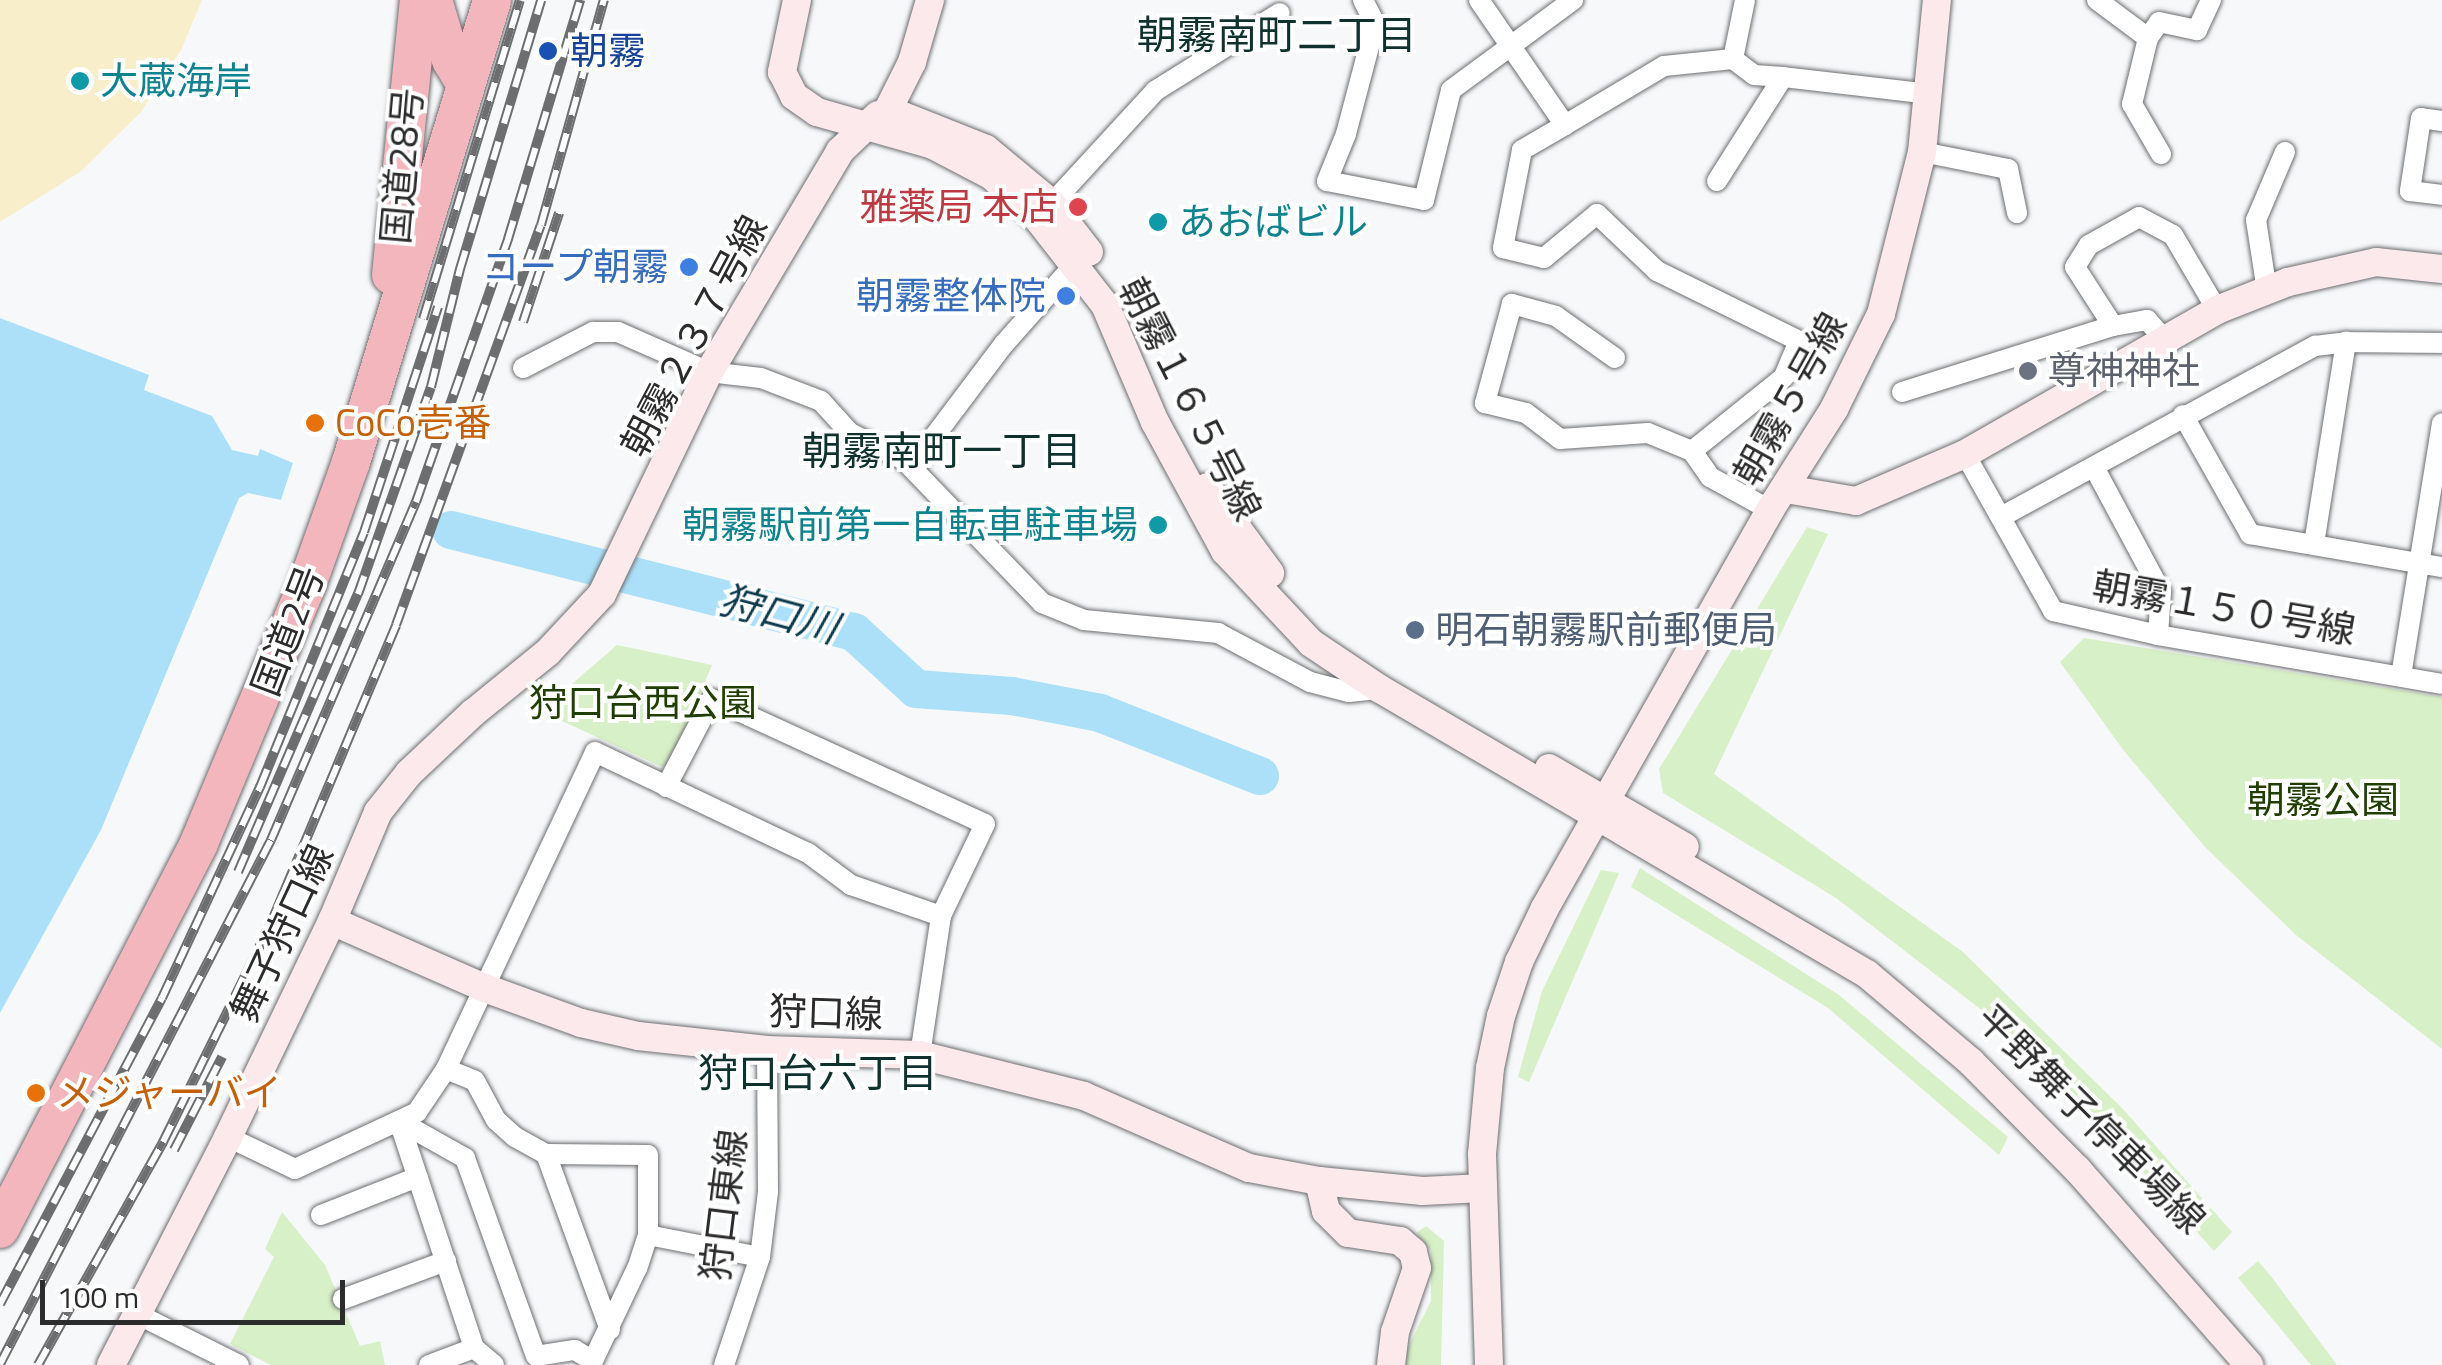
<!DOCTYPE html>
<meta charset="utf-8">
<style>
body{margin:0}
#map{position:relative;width:2442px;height:1365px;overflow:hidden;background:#f6f8fa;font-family:"Titillium Web","Noto Sans JP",sans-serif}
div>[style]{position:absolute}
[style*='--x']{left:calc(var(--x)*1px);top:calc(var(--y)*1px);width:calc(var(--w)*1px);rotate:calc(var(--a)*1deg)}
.green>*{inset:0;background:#d7f0c7}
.sand>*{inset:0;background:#f8eec9}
.water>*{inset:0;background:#ace0f9}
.river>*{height:38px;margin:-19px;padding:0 19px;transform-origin:19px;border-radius:19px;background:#ace0f9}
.roads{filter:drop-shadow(0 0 2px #6d6e70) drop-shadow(0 0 2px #6d6e70)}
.street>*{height:20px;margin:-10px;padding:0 10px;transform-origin:10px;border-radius:10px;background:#fff}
.secondary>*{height:28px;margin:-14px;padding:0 14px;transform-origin:14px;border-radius:14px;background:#fbe9eb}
.highway>*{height:38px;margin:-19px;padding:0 19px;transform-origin:19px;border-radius:19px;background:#f3b6bc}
.rail>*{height:10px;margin-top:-5px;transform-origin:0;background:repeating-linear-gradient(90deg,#fff 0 19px,#6d6e6f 0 38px);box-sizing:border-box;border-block:2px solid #6d6e6f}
.dots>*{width:28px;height:28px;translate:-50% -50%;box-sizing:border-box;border:5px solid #fff;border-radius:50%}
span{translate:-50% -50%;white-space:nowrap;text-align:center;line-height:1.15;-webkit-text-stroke:8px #fff;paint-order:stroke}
.transit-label{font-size:38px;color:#164399}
.left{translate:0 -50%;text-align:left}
.culture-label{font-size:38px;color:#0d838f}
.right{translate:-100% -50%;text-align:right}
.street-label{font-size:38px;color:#2c2c2d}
.health-label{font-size:38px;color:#be3a42}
.shop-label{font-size:38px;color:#366cbe}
.worship-label{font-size:38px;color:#5b616d}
.food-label{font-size:38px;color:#c56008}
.service-label{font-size:38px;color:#4e5e75}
.park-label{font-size:38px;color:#203e00}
.neighbourhood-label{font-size:40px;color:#10322f}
.water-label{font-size:40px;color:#0c394b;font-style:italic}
.scale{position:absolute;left:40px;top:1280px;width:305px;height:45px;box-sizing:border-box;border:5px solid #2c2c2d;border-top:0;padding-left:12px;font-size:30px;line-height:35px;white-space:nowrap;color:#2c2c2d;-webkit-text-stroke:8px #fff;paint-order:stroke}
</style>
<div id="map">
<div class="green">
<div style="clip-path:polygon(1807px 527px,1828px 534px,1714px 774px,1963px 952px,2122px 1108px,2232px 1232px,2214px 1251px,2075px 1096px,1983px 1011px,1836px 898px,1663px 793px,1659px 769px)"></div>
<div style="clip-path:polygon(2084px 638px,2442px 697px,2442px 1049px,2296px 935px,2205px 847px,2124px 751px,2060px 662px)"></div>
<div style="clip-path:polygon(617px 645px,712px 665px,671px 763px,662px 767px,536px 709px,551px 702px)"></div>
<div style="clip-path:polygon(1640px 868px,1839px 995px,2008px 1137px,1999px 1155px,1828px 1008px,1631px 887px)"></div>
<div style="clip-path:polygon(1601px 870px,1619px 873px,1529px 1082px,1518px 1077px,1542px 991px)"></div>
<div style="clip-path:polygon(282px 1212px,325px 1265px,360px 1346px,380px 1341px,385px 1365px,271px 1365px,230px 1344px,274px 1257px,265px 1249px)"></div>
<div style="clip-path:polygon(1426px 1226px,1444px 1241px,1441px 1365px,1406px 1365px,1407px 1349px,1431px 1301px,1431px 1251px,1416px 1233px)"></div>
<div style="clip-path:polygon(2258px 1261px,2270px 1275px,2337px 1365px,2311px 1365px,2238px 1278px)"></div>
</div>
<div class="sand">
<div style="clip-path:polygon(0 0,202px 0,181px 50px,141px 112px,80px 172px,0 222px)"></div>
</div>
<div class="water">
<div style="clip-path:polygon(0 318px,149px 375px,144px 390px,212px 416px,232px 450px,258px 456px,260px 449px,293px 463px,281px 500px,248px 493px,239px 498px,101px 830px,0 1013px)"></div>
</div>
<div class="river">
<div style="--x:451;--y:530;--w:416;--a:14.2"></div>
<div style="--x:854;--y:632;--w:84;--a:42.6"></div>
<div style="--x:916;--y:689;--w:96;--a:4.2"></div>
<div style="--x:1012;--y:696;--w:90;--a:10.9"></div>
<div style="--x:1100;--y:713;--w:172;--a:21.5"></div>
</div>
<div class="roads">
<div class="street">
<div style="--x:1363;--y:0;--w:27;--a:63"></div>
<div style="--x:1375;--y:24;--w:114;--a:104.8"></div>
<div style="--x:1346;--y:134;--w:51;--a:112"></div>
<div style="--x:1327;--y:181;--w:99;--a:11.1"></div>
<div style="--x:1424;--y:200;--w:113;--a:-76.2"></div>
<div style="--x:1451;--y:90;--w:152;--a:-36.4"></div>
<div style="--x:1479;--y:0;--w:152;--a:55.5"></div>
<div style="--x:1565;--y:125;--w:50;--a:149.8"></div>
<div style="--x:1522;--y:150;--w:100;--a:101"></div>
<div style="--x:1503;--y:248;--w:42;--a:13.7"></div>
<div style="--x:1544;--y:258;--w:69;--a:-39.7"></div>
<div style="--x:1597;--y:214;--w:83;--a:43.5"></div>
<div style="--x:1657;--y:271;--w:158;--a:26.2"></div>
<div style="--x:1799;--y:341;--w:39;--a:113"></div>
<div style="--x:1784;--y:377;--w:118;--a:141.2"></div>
<div style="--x:1692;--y:451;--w:32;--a:55"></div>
<div style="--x:1710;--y:477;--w:68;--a:28.8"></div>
<div style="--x:2097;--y:0;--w:64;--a:36.7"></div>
<div style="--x:2148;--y:38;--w:68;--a:103.6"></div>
<div style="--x:2132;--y:104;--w:58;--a:59.9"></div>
<div style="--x:2148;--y:38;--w:19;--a:-55"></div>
<div style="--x:2159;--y:22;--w:39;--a:12"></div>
<div style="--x:2197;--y:30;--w:33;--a:-65"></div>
<div style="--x:1733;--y:59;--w:26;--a:37"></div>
<div style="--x:1754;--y:75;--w:29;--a:4"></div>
<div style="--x:2442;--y:121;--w:21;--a:-172"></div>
<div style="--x:2421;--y:118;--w:74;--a:98.6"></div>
<div style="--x:2410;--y:191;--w:32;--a:7"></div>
<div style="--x:1565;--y:125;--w:115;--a:-30.8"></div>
<div style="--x:1664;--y:66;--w:69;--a:-5.8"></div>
<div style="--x:1733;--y:59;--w:60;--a:-78.5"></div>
<div style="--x:1922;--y:152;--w:88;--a:11.2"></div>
<div style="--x:2008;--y:169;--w:45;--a:78.4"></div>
<div style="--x:1717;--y:181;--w:123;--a:-57.6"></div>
<div style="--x:1783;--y:77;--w:147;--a:6.6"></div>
<div style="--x:1043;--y:213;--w:166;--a:-47.4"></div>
<div style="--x:1155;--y:91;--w:147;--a:-32"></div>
<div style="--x:2267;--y:291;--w:72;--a:-98.8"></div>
<div style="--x:2256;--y:220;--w:74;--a:-66.9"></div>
<div style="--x:2113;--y:326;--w:70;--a:-122.8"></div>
<div style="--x:2075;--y:267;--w:26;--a:-58"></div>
<div style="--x:2089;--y:245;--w:57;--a:-29.2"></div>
<div style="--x:2139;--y:217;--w:38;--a:28"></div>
<div style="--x:2173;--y:235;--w:87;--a:59.6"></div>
<div style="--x:1615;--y:358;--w:72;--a:-144.6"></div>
<div style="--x:1556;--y:316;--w:46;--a:-164.7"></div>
<div style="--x:1512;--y:304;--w:103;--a:105.3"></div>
<div style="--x:1485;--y:403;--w:42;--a:13.7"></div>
<div style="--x:1526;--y:413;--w:43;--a:37.4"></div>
<div style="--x:1560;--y:439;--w:88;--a:-3.9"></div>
<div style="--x:1648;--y:433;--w:48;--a:22.2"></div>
<div style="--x:523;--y:368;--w:79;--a:-27.2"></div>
<div style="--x:593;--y:332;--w:25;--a:0"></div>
<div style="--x:618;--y:332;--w:99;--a:23.7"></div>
<div style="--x:709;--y:372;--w:52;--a:6.6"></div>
<div style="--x:761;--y:378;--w:64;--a:21"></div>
<div style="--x:821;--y:401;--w:43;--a:47.8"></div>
<div style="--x:850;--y:433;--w:60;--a:26.6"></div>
<div style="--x:904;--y:460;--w:199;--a:46"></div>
<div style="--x:1042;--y:603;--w:45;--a:22"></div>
<div style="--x:1084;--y:620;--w:135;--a:5.5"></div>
<div style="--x:1218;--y:633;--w:104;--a:28"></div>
<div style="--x:1310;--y:682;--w:40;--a:14.4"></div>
<div style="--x:1349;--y:692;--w:31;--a:-6"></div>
<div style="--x:1902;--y:392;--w:221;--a:-17.4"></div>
<div style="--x:2113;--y:326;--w:35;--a:-10"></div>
<div style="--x:2147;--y:320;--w:30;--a:48"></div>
<div style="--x:2183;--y:415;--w:137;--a:60.6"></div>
<div style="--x:2250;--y:534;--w:195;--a:9.8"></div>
<div style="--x:1965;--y:454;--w:180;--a:60.7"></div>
<div style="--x:2053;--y:611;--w:108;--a:12.9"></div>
<div style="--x:2158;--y:635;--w:288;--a:9.8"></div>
<div style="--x:2094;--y:467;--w:142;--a:61.8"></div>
<div style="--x:2161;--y:592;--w:43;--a:94"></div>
<div style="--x:915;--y:470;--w:22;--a:-66"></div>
<div style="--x:924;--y:450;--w:133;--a:-53"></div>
<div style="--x:1004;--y:344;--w:119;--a:-48.4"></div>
<div style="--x:2001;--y:517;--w:358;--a:-28.6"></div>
<div style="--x:2315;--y:346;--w:31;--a:-7"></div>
<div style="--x:2346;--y:342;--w:96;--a:0.6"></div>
<div style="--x:2314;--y:544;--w:205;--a:-81"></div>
<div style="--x:2401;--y:676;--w:256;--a:-80.8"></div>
<div style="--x:666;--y:787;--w:99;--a:-62.4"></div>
<div style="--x:712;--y:699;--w:300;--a:24.6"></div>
<div style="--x:985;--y:824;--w:102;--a:115.6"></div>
<div style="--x:941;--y:916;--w:141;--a:98.6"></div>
<div style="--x:446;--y:1069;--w:31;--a:22"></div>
<div style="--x:475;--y:1081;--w:44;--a:61.7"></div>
<div style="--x:496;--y:1120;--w:25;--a:42"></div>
<div style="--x:515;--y:1137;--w:35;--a:29"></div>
<div style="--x:399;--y:1121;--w:76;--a:29.3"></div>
<div style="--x:465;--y:1158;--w:210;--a:70.3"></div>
<div style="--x:536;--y:1356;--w:39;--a:-9"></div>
<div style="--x:575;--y:1350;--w:21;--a:31"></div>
<div style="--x:399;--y:1121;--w:239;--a:71.7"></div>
<div style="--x:474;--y:1348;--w:26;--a:40"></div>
<div style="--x:228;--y:1137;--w:74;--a:25.5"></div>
<div style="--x:295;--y:1169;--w:135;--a:-25"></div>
<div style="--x:417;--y:1112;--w:52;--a:-56"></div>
<div style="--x:446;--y:1069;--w:350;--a:-64.8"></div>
<div style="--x:595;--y:752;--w:236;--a:25.4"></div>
<div style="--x:808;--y:853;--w:54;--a:36.7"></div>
<div style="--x:851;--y:885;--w:95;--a:19"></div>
<div style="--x:546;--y:1154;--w:102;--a:0.6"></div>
<div style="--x:648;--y:1155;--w:80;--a:90"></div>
<div style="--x:648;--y:1235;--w:35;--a:108"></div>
<div style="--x:637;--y:1268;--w:107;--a:115.4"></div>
<div style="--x:546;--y:1154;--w:187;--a:70"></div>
<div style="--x:321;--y:1215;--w:104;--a:-21.4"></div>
<div style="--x:648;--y:1235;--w:114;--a:11.1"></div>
<div style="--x:343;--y:1299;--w:110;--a:-20.3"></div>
<div style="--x:137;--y:1314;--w:114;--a:26.6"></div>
<div style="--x:429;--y:1365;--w:48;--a:-20.7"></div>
<div style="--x:724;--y:1365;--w:114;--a:-71.6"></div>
<div style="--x:760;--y:1257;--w:65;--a:-83"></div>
<div style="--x:768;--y:1192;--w:142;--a:-90.4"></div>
</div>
<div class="secondary">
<div style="--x:797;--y:0;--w:74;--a:101.8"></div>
<div style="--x:782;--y:72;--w:27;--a:63"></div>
<div style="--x:794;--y:96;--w:28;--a:35"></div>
<div style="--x:817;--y:112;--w:121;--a:15.9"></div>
<div style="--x:933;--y:145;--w:67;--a:27.7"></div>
<div style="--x:992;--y:176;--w:63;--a:43.1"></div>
<div style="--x:1038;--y:219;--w:109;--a:52.1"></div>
<div style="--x:1105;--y:305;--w:127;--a:66.9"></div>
<div style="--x:1155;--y:422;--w:147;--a:61.5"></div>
<div style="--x:1225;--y:551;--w:126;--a:46.9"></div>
<div style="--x:1311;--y:643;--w:83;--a:33.7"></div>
<div style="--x:1380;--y:689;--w:564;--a:30.34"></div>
<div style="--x:1867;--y:974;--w:136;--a:40.2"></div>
<div style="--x:1971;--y:1062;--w:151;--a:45.3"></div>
<div style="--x:2077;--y:1169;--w:261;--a:48.7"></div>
<div style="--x:888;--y:110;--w:105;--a:21.7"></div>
<div style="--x:986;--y:149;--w:85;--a:39.7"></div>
<div style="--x:1051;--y:203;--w:62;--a:52.2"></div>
<div style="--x:888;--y:110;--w:54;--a:-63.4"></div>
<div style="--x:912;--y:62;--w:65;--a:-73.8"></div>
<div style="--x:1207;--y:487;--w:107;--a:53.8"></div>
<div style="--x:1786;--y:489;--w:71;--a:9.7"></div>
<div style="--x:1856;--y:501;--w:119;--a:-23.3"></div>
<div style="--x:1965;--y:454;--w:290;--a:-29.7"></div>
<div style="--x:2217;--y:310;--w:76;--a:-21.5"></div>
<div style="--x:2288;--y:282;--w:90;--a:-12.8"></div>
<div style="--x:2376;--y:262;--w:66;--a:6.1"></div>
<div style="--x:1549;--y:768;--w:157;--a:30.2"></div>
<div style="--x:332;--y:921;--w:164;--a:23.7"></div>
<div style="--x:482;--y:987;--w:105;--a:20"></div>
<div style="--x:581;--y:1023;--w:58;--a:12.8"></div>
<div style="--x:638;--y:1036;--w:130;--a:6.2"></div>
<div style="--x:767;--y:1050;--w:153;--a:1.9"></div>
<div style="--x:920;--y:1055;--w:169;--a:14"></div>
<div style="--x:1084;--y:1096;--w:180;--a:23.6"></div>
<div style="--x:1249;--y:1168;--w:71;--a:10.5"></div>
<div style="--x:1319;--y:1181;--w:104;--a:5.5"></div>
<div style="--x:1423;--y:1191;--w:60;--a:-2.9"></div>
<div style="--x:1319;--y:1181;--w:31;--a:77"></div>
<div style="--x:1326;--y:1211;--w:31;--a:45"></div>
<div style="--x:1348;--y:1233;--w:53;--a:8.7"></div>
<div style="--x:1400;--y:1241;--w:17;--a:40"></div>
<div style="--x:1413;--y:1252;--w:16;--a:76"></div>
<div style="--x:1417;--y:1268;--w:68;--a:109"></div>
<div style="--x:1395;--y:1332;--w:33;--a:97"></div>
<div style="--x:111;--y:1365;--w:256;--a:-62.8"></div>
<div style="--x:228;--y:1137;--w:240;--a:-64.3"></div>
<div style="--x:332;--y:921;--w:118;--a:-67.1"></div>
<div style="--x:378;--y:812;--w:50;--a:-51.5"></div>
<div style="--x:409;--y:773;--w:88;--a:-43.2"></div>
<div style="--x:473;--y:713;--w:97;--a:-39.1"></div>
<div style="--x:548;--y:652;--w:79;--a:-47"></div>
<div style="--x:602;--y:594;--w:246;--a:-64.3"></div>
<div style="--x:709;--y:372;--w:257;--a:-59.3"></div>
<div style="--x:840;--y:151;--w:52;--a:-43.5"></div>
<div style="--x:1489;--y:1365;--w:211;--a:-91.9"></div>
<div style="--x:1482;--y:1154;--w:86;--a:-84.7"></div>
<div style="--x:1490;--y:1068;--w:53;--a:-78.1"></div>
<div style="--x:1501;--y:1016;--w:57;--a:-71.6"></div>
<div style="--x:1519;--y:962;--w:60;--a:-64.3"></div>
<div style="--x:1545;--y:908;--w:457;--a:-60.5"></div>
<div style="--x:1770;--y:510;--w:120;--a:-57.6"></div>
<div style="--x:1834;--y:409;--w:106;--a:-63.7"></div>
<div style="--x:1881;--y:314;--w:167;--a:-75.8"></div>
<div style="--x:1922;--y:152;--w:153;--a:-84.4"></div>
</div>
<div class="highway">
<div style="--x:433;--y:0;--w:63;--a:73.3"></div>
<div style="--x:451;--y:60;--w:29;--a:59"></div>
<div style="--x:391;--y:275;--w:276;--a:-84.2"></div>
<div style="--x:0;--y:1229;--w:434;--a:-62.7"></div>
<div style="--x:199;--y:843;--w:283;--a:-67.3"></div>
<div style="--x:308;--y:582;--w:127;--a:-70.3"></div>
<div style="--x:351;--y:462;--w:483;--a:-73"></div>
</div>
</div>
<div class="rail">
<div style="--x:423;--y:319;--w:333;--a:-73.1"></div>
<div style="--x:523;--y:322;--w:115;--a:-71.7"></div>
<div style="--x:238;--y:872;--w:303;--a:-66.7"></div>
<div style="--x:358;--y:594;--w:219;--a:-70.6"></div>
<div style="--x:431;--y:387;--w:122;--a:-76.2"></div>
<div style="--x:460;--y:269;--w:281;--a:-73.2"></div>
<div style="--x:174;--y:1150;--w:105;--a:-62.7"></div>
<div style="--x:0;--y:1304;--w:346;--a:-62.1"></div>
<div style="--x:162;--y:998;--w:233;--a:-65.1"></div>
<div style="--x:260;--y:787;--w:275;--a:-67.8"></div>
<div style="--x:364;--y:532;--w:237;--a:-71.8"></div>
<div style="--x:0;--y:1364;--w:590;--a:-62.65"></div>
<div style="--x:271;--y:840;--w:368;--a:-66.8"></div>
<div style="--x:416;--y:502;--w:279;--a:-70.7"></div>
<div style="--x:508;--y:239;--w:250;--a:-73.2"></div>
<div style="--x:38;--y:1365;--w:256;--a:-60.7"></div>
<div style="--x:163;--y:1142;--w:244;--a:-63.7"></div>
<div style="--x:271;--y:923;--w:323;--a:-67.2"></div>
<div style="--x:396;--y:625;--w:425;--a:-70.1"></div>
<div style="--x:541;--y:225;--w:234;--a:-74.4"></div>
</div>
<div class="dots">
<div style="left:548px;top:51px;background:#1a4fb4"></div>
<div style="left:80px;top:81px;background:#0f9aa8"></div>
<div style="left:1078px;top:207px;background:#e0444e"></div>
<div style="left:1158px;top:222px;background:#0f9aa8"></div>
<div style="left:689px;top:267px;background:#3f7fe0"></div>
<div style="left:1066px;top:296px;background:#3f7fe0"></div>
<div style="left:2028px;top:371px;background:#6b7280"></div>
<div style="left:315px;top:423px;background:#e8710a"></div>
<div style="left:1158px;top:525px;background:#0f9aa8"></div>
<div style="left:1415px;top:630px;background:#5c6f8a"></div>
<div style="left:36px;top:1093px;background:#e8710a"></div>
</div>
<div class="transit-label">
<span class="left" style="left:570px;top:51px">朝霧</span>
</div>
<div class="culture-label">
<span class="left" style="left:100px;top:81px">大蔵海岸</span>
<span class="left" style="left:1178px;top:222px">あおばビル</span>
<span class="right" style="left:1138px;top:525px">朝霧駅前第一自転車駐車場</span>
</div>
<div class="street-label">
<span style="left:402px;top:166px;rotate:-85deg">国道28号</span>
<span style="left:694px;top:336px;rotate:-62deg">朝霧２３７号線</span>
<span style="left:1190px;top:399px;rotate:63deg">朝霧１６５号線</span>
<span style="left:1790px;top:399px;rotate:-61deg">朝霧５号線</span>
<span style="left:2224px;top:608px;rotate:10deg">朝霧１５０号線</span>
<span style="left:288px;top:631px;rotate:-69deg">国道2号</span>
<span style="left:282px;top:933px;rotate:-65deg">舞子狩口線</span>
<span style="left:826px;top:1013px;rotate:2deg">狩口線</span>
<span style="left:2091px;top:1119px;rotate:45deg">平野舞子停車場線</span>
<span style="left:724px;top:1205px;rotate:-83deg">狩口東線</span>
</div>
<div class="health-label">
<span class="right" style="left:1058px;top:207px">雅薬局 本店</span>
</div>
<div class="shop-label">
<span class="right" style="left:669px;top:267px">コープ朝霧</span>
<span class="right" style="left:1046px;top:296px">朝霧整体院</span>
</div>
<div class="worship-label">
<span class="left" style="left:2048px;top:371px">尊神神社</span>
</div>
<div class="food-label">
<span class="left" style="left:335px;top:423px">CoCo壱番</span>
<span class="left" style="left:56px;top:1093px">メジャーバイ</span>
</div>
<div class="service-label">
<span class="left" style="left:1435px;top:630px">明石朝霧駅前郵便局</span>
</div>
<div class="park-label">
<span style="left:643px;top:703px">狩口台西公園</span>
<span style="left:2323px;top:800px">朝霧公園</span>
</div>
<div class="neighbourhood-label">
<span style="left:1277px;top:35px">朝霧南町二丁目</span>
<span style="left:942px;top:451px">朝霧南町一丁目</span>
<span style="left:818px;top:1073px">狩口台六丁目</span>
</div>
<div class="water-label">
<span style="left:779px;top:614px;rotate:15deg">狩口川</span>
</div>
<div class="scale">100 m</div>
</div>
